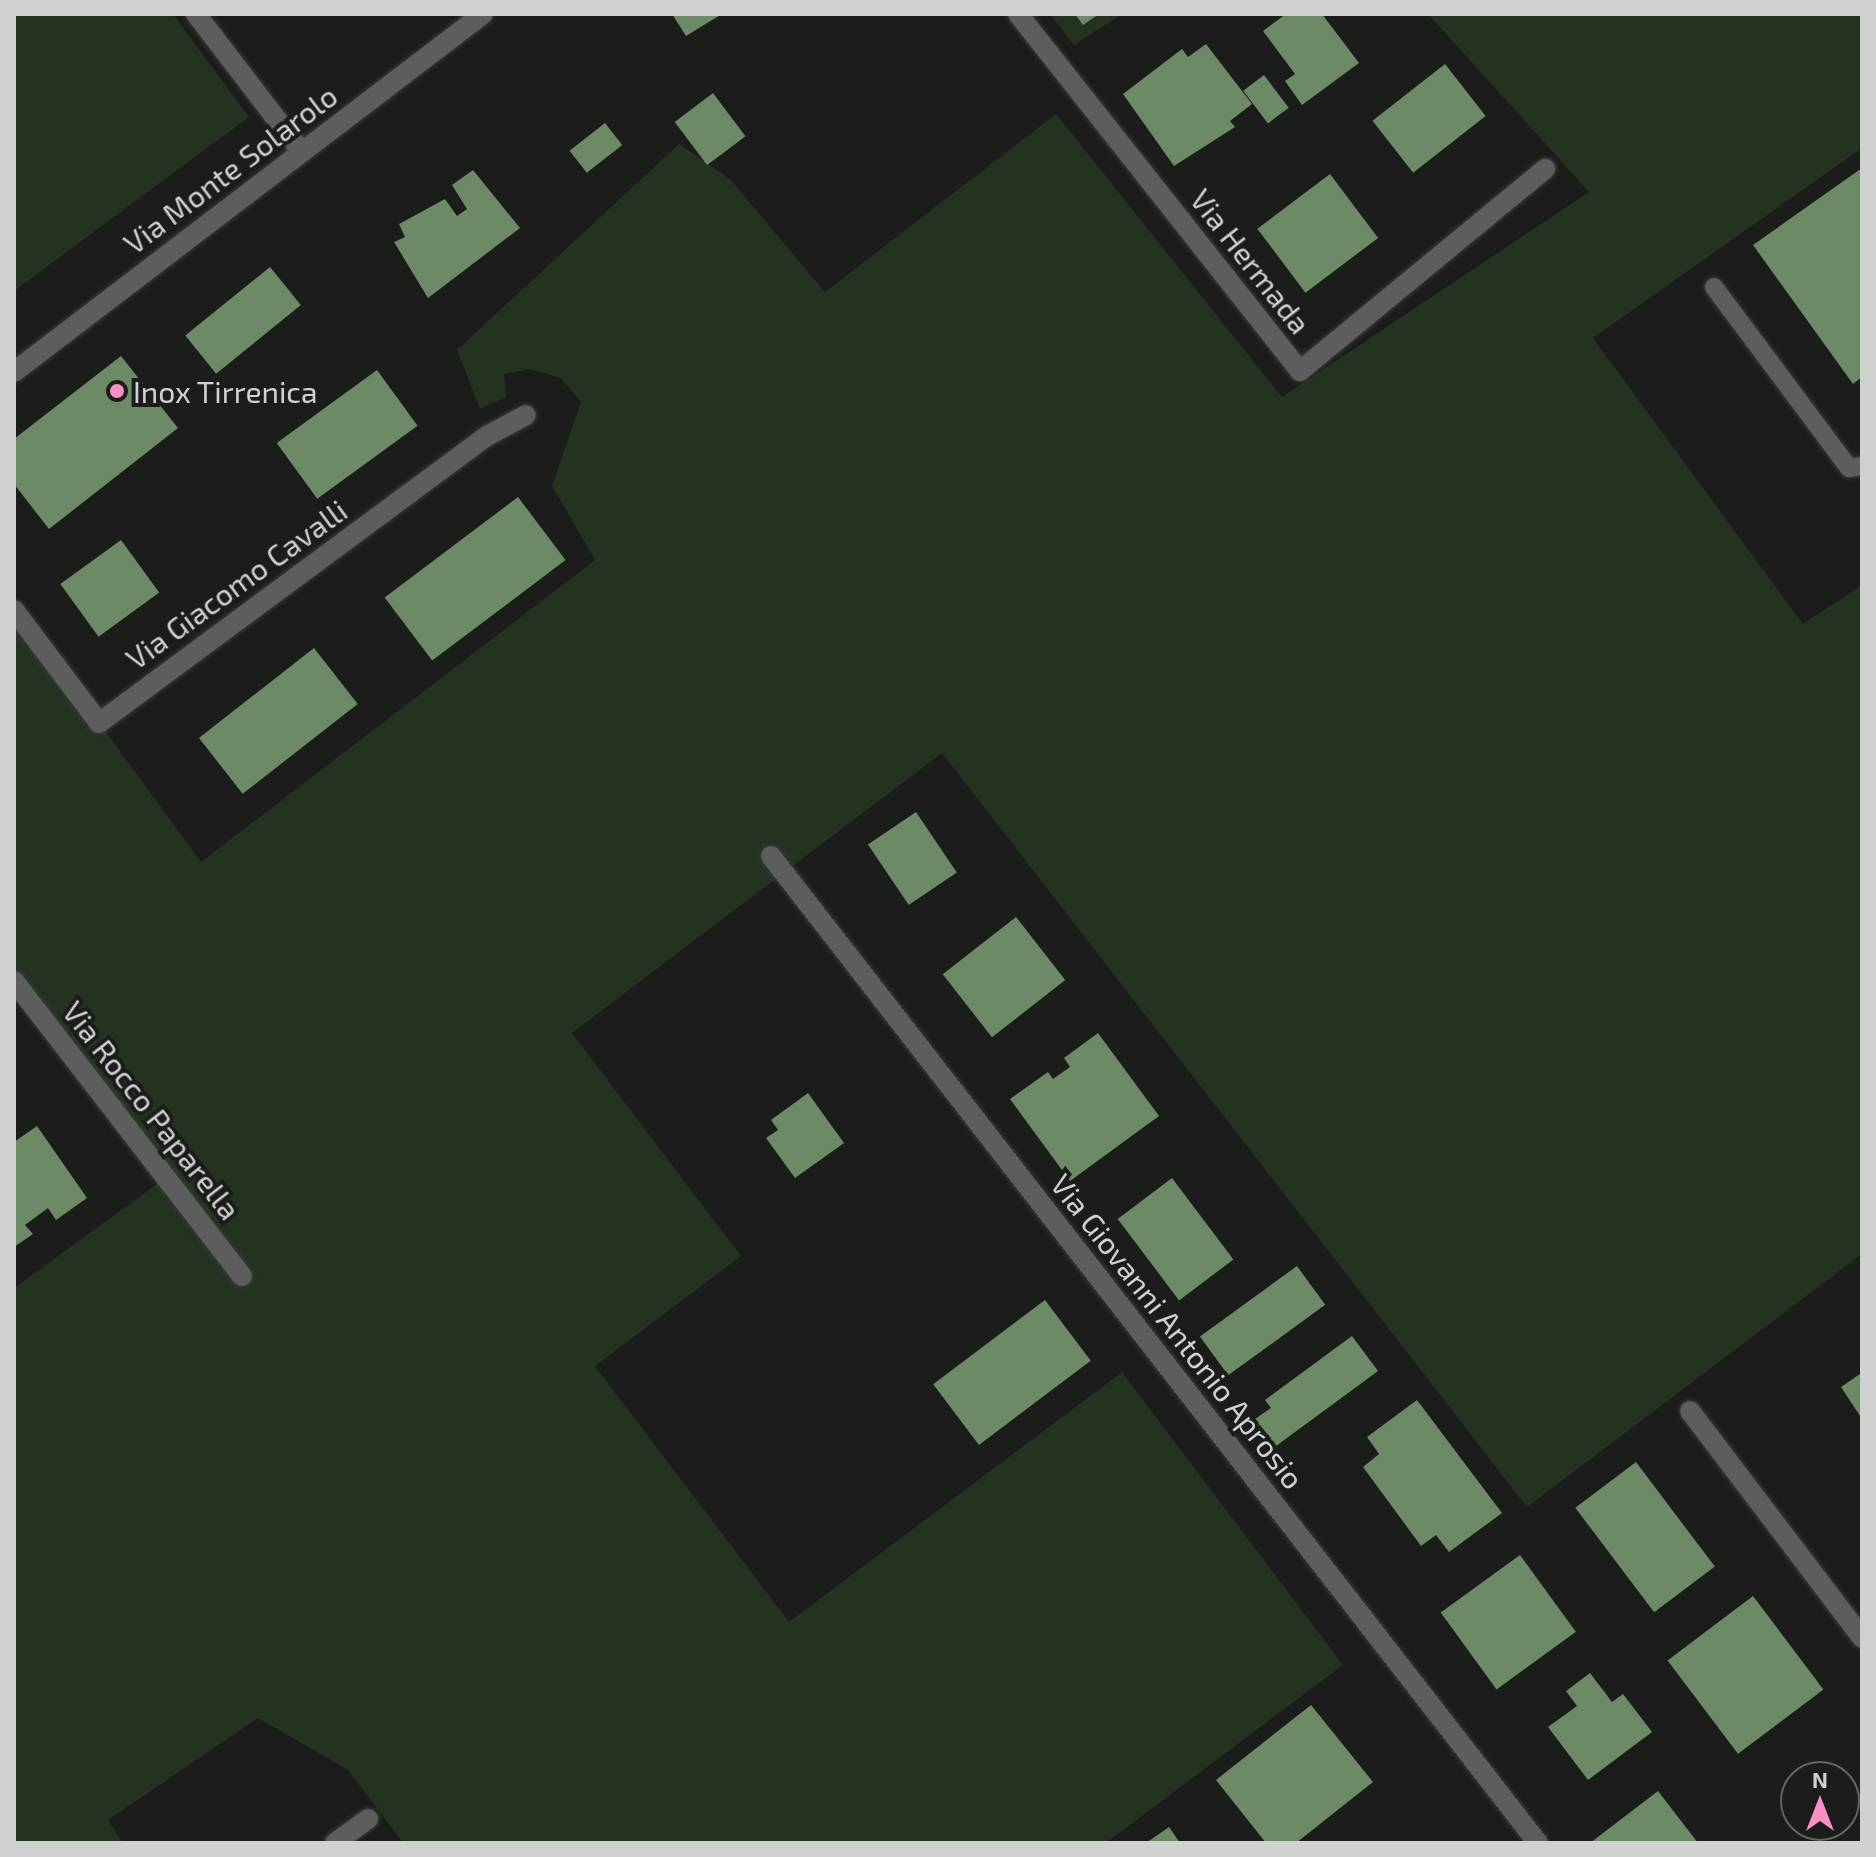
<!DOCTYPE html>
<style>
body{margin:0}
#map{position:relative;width:1876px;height:1857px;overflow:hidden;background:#1a1d19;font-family:"Exo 2",sans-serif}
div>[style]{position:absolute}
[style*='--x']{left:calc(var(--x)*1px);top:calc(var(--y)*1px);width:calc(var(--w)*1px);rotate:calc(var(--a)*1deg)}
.green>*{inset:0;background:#233320}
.building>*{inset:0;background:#6c8a66;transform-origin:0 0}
.roads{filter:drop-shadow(0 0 2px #373a36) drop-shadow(0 0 2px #373a36)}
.service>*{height:18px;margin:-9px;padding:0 9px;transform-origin:9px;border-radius:9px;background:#5c5e5b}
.minor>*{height:20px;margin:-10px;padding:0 10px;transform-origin:10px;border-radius:10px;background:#5c5e5b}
.dots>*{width:22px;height:22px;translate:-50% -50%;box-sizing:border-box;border:4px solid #1a1d19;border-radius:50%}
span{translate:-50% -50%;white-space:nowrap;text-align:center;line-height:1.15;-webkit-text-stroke:8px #1a1d19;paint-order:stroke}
.street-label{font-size:30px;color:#d0d2cf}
.poi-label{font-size:30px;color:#d0d2cf}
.left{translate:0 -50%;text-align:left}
.frame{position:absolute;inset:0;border:16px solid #d0d2cf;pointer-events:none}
.north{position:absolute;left:1780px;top:1761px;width:80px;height:80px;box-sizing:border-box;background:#1a1d19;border:2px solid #636562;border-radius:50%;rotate:0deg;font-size:22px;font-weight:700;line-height:32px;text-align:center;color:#d0d2cf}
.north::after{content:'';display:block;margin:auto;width:28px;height:36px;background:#fb8fc5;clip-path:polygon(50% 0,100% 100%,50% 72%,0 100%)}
</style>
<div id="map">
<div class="green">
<div style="clip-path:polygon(14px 14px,173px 14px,249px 117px,14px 291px)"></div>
<div style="clip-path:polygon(1050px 14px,1122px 14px,1074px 45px)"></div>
<div style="clip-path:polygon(1428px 14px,1862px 14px,1862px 148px,1593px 338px,1803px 624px,1862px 585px,1862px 1254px,1527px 1507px,942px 753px,572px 1033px,741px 1256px,595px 1366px,789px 1622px,1122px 1372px,1343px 1665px,1106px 1843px,403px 1843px,348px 1770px,258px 1718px,108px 1820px,123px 1843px,14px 1843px,14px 1288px,168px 1176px,14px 966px,14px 606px,201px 862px,595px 560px,552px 486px,581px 402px,561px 378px,529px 369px,504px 374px,506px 397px,480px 409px,457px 350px,679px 144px,730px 179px,825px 292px,1056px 114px,1282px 397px,1589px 192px)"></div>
</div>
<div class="building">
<div style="clip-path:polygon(672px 14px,722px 14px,686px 36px)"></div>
<div style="clip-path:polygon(1075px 14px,1099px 14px,1083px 25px)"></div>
<div style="clip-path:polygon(1286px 14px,1322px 14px,1359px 63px,1302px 105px,1285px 81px,1295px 74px,1263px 31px)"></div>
<div style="clip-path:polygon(1206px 44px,1252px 104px,1230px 121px,1235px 127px,1174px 166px,1123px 94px,1182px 49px,1188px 57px)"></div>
<div style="left:1445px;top:64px;width:66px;height:92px;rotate:52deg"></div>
<div style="left:1264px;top:75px;width:41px;height:26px;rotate:53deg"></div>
<div style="left:713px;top:93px;width:54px;height:48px;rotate:53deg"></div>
<div style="left:605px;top:123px;width:28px;height:45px;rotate:52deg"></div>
<div style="clip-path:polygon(1862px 168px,1862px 377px,1853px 384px,1753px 245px)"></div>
<div style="clip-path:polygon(473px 170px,520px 228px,428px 298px,394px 242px,405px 237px,399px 224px,445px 199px,457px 216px,467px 209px,452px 185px)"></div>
<div style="left:1330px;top:174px;width:80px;height:91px;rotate:53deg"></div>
<div style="left:270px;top:267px;width:49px;height:109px;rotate:51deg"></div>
<div style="clip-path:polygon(121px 356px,178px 428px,49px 529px,14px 484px,14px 439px)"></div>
<div style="left:377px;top:370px;width:69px;height:124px;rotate:54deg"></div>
<div style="left:518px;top:497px;width:79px;height:167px;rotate:53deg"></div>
<div style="left:121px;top:540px;width:65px;height:75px;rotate:54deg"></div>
<div style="left:314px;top:648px;width:71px;height:146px;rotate:52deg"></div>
<div style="left:916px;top:812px;width:73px;height:58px;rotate:56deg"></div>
<div style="left:1016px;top:917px;width:80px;height:93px;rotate:52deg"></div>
<div style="clip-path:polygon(1098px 1033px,1159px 1116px,1070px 1181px,1010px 1099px,1048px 1072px,1053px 1079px,1070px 1067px,1064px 1058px)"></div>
<div style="clip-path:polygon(808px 1093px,844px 1143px,795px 1178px,766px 1138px,778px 1130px,771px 1120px)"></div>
<div style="clip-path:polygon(37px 1126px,87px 1198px,56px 1220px,48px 1208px,25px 1225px,33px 1234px,14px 1247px,14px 1142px)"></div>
<div style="left:1172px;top:1178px;width:102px;height:68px;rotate:53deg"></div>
<div style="left:1297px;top:1266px;width:48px;height:120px;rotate:54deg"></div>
<div style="left:1045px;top:1300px;width:76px;height:140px;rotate:53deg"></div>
<div style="clip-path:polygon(1352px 1336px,1378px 1371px,1272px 1449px,1252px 1421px,1271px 1408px,1265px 1400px)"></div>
<div style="clip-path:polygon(1860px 1374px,1862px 1378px,1862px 1419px,1841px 1387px)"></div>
<div style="clip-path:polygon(1417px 1400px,1502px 1513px,1449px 1552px,1436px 1535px,1421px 1546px,1363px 1467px,1379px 1454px,1367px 1437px)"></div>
<div style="left:1636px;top:1462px;width:131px;height:76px;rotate:53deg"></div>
<div style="left:1520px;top:1555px;width:95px;height:98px;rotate:54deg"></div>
<div style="left:1753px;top:1596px;width:117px;height:107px;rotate:53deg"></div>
<div style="clip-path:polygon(1590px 1673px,1612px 1702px,1623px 1694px,1652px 1732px,1588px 1780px,1548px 1727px,1577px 1706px,1566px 1691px)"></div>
<div style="clip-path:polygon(1311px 1705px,1373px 1782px,1296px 1843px,1266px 1843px,1216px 1780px)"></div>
<div style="clip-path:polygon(1658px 1791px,1698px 1843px,1590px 1843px)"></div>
<div style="clip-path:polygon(1169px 1827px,1180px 1843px,1146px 1843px)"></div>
</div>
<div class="roads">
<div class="service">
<div style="--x:1714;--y:287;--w:226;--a:53.3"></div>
<div style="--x:1849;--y:468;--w:13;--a:-9"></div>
</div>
<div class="minor">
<div style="--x:196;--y:14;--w:174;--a:52.5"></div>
<div style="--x:1018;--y:14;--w:455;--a:51.7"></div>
<div style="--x:1300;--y:371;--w:318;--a:-39.5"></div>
<div style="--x:14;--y:372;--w:590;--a:-37.36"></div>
<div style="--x:14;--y:610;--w:141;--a:53"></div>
<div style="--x:99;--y:723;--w:483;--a:-36.5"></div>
<div style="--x:487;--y:436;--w:44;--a:-28.3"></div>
<div style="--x:771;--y:856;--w:1250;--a:52.15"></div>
<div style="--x:14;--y:981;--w:373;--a:52.3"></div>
<div style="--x:1690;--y:1411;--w:285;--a:52.8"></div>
<div style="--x:335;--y:1843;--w:41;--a:-36"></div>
</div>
</div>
<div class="dots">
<div style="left:117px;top:391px;background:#fb8fc5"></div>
</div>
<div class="street-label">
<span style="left:230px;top:169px;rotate:-37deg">Via Monte Solarolo</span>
<span style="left:1251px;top:261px;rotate:52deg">Via Hermada</span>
<span style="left:236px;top:584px;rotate:-36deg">Via Giacomo Cavalli</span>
<span style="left:152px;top:1110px;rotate:52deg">Via Rocco Paparella</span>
<span style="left:1178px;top:1331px;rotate:52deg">Via Giovanni Antonio Aprosio</span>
</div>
<div class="poi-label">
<span class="left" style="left:133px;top:391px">Inox Tirrenica</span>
</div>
<div class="frame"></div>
<div class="north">N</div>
</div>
